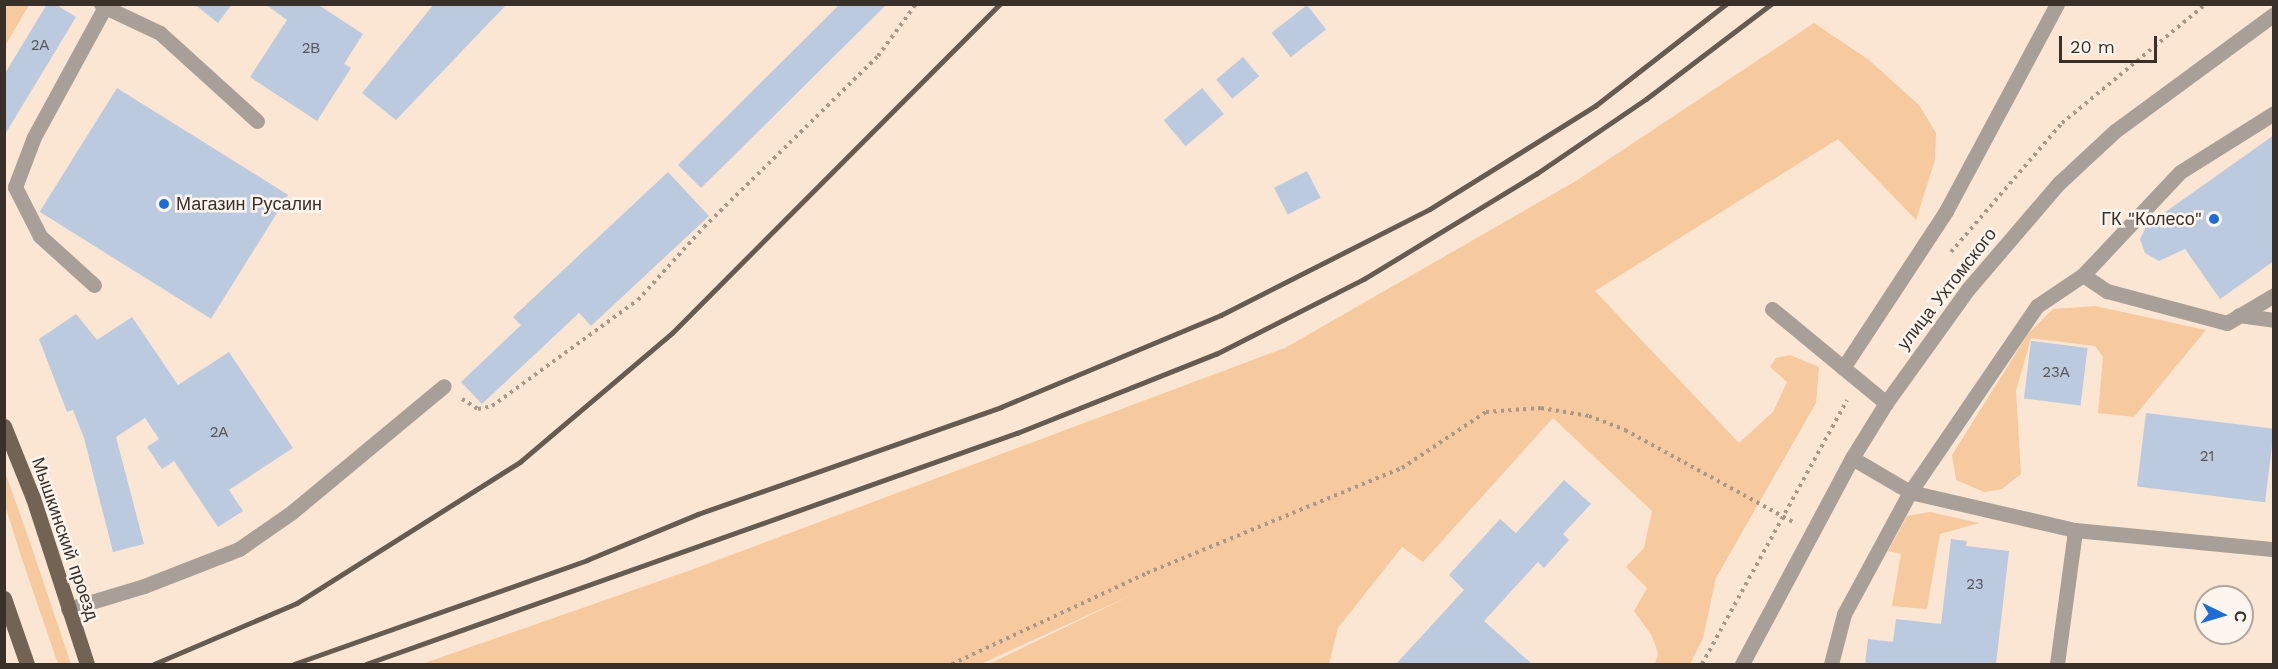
<!DOCTYPE html>
<meta charset="utf-8">
<style>
body{margin:0}
#map{position:relative;width:2278px;height:669px;overflow:hidden;background:#fae6d3;font-family:"Work Sans",sans-serif}
div>[style]{position:absolute}
[style*='--x']{left:calc(var(--x)*1px);top:calc(var(--y)*1px);width:calc(var(--w)*1px);rotate:calc(var(--a)*1deg)}
.green>*{inset:0;background:#f6c99f}
.building>*{inset:0;background:#bccadf;transform-origin:0 0}
.path>*{height:4px;margin-top:-2px;transform-origin:0;background:repeating-linear-gradient(90deg,#a7988a 0 3px,transparent 0 7.5px)}
.minor>*{height:15px;margin:-7.5px;padding:0 7.5px;transform-origin:7.5px;border-radius:7.5px;background:#a8a098}
.major>*{height:15px;margin:-7.5px;padding:0 7.5px;transform-origin:7.5px;border-radius:7.5px;background:#726355}
.rail>*{height:4.5px;margin:-2.25px;padding:0 2.25px;transform-origin:2.25px;border-radius:2.25px;background:#665b51}
.dots>*{width:16px;height:16px;translate:-50% -50%;box-sizing:border-box;border:3px solid #fef5ee;border-radius:50%}
span{translate:-50% -50%;white-space:nowrap;text-align:center;line-height:1.15;-webkit-text-stroke:5px #fef5ee;paint-order:stroke}
.number-label{font-size:15px;color:#595656}
.number-label span{-webkit-text-stroke-width:0}
.poi-label{font-size:18px;color:#383029}
.left{translate:0 -50%;text-align:left}
.right{translate:-100% -50%;text-align:right}
.street-label{font-size:18px;color:#383029}
.frame{position:absolute;inset:0;border:6px solid #383029;pointer-events:none}
.north{position:absolute;left:2194px;top:585px;width:60px;height:60px;box-sizing:border-box;background:#fef5ee;border:2px solid #afa69f;border-radius:50%;rotate:95deg;font-size:16px;font-weight:700;line-height:24px;text-align:center;color:#383029}
.north::after{content:'';display:block;margin:auto;width:21px;height:27px;background:#1e6cd6;clip-path:polygon(50% 0,100% 100%,50% 72%,0 100%)}
.scale{position:absolute;left:2059px;top:36px;width:98px;height:27px;box-sizing:border-box;border:3px solid #383029;border-top:0;padding-left:8px;font-size:18px;line-height:21px;white-space:nowrap;color:#383029;-webkit-text-stroke:4px #fef5ee;paint-order:stroke}
</style>
<div id="map">
<div class="green">
<div style="clip-path:polygon(5px 4px,29px 5px,5px 46px,4px 5px)"></div>
<div style="clip-path:polygon(1814px 23px,1869px 60px,1919px 105px,1936px 133px,1935px 160px,1916px 220px,1838px 139px,1595px 291px,1739px 443px,1773px 412px,1787px 382px,1770px 367px,1776px 358px,1790px 355px,1819px 367px,1816px 403px,1716px 578px,1703px 638px,1690px 664px,1655px 664px,1658px 653px,1652px 636px,1634px 611px,1647px 588px,1626px 567px,1644px 548px,1652px 511px,1553px 418px,1423px 562px,1402px 547px,1338px 628px,1329px 664px,989px 664px,1134px 594px,981px 664px,422px 664px,691px 570px,1285px 348px,1576px 181px)"></div>
<div style="clip-path:polygon(2095px 306px,2206px 330px,2134px 417px,2098px 413px,2103px 357px,2095px 346px,2031px 338px,2016px 391px,2021px 474px,2002px 489px,1984px 492px,1956px 480px,1952px 455px,2028px 334px,2053px 309px)"></div>
<div style="clip-path:polygon(4px 469px,33px 551px,71px 664px,58px 664px,21px 556px,5px 505px)"></div>
<div style="clip-path:polygon(1930px 512px,1979px 523px,1940px 534px,1927px 609px,1892px 606px,1901px 554px,1888px 551px,1907px 516px)"></div>
</div>
<div class="building">
<div style="clip-path:polygon(47px 4px,55px 4px,76px 17px,4px 136px,4px 75px)"></div>
<div style="clip-path:polygon(194px 4px,232px 4px,218px 23px)"></div>
<div style="clip-path:polygon(265px 4px,317px 4px,363px 34px,344px 64px,351px 68px,317px 121px,250px 77px,287px 20px)"></div>
<div style="clip-path:polygon(434px 4px,507px 4px,396px 120px,362px 93px)"></div>
<div style="clip-path:polygon(840px 4px,887px 4px,701px 188px,678px 165px)"></div>
<div style="left:1307px;top:5px;width:31px;height:45px;rotate:52deg"></div>
<div style="left:1243px;top:57px;width:25px;height:35px;rotate:50deg"></div>
<div style="left:117px;top:88px;width:202px;height:146px;rotate:32deg"></div>
<div style="left:1202px;top:88px;width:34px;height:50px;rotate:50deg"></div>
<div style="clip-path:polygon(2274px 135px,2274px 261px,2220px 299px,2185px 249px,2159px 261px,2145px 253px,2140px 239px,2147px 225px)"></div>
<div style="left:1307px;top:171px;width:30px;height:37px;rotate:63deg"></div>
<div style="clip-path:polygon(668px 172px,709px 216px,591px 326px,579px 313px,482px 404px,461px 382px,521px 325px,513px 317px)"></div>
<div style="clip-path:polygon(76px 314px,97px 340px,132px 317px,178px 385px,229px 352px,293px 448px,229px 490px,243px 511px,218px 527px,174px 461px,162px 469px,147px 447px,159px 439px,145px 418px,116px 437px,144px 544px,113px 552px,84px 438px,73px 410px,67px 412px,39px 339px)"></div>
<div style="left:2031px;top:341px;width:57px;height:58px;rotate:7deg"></div>
<div style="left:2146px;top:413px;width:129px;height:74px;rotate:7deg"></div>
<div style="clip-path:polygon(1564px 480px,1591px 504px,1563px 534px,1569px 540px,1544px 568px,1538px 562px,1484px 621px,1532px 664px,1396px 664px,1464px 590px,1449px 575px,1500px 519px,1516px 533px)"></div>
<div style="clip-path:polygon(1951px 539px,1967px 541px,1966px 546px,2009px 551px,1996px 664px,1865px 664px,1868px 639px,1893px 642px,1896px 619px,1941px 624px)"></div>
</div>
<div class="path">
<div style="--x:1951;--y:252;--w:170;--a:-49.3"></div>
<div style="--x:2062;--y:123;--w:187;--a:-39.6"></div>
<div style="--x:462;--y:399;--w:19;--a:32"></div>
<div style="--x:478;--y:409;--w:14;--a:-12"></div>
<div style="--x:492;--y:406;--w:180;--a:-36"></div>
<div style="--x:638;--y:300;--w:98;--a:-47.9"></div>
<div style="--x:704;--y:227;--w:244;--a:-44.5"></div>
<div style="--x:878;--y:56;--w:64;--a:-53.8"></div>
<div style="--x:952;--y:664;--w:215;--a:-25"></div>
<div style="--x:1147;--y:573;--w:276;--a:-22.4"></div>
<div style="--x:1402;--y:468;--w:101;--a:-33.7"></div>
<div style="--x:1486;--y:412;--w:55;--a:-4.2"></div>
<div style="--x:1541;--y:408;--w:49;--a:9.5"></div>
<div style="--x:1589;--y:416;--w:39;--a:21"></div>
<div style="--x:1625;--y:430;--w:192;--a:28.7"></div>
<div style="--x:1702;--y:664;--w:301;--a:-61.2"></div>
</div>
<div class="minor">
<div style="--x:105;--y:7;--w:61;--a:25.3"></div>
<div style="--x:160;--y:33;--w:131;--a:42.2"></div>
<div style="--x:2083;--y:275;--w:29;--a:34"></div>
<div style="--x:2107;--y:291;--w:124;--a:14.9"></div>
<div style="--x:2227;--y:323;--w:55;--a:-30.8"></div>
<div style="--x:94;--y:285;--w:73;--a:-137.8"></div>
<div style="--x:40;--y:236;--w:55;--a:-117"></div>
<div style="--x:15;--y:187;--w:53;--a:-69.2"></div>
<div style="--x:34;--y:137;--w:148;--a:-61.4"></div>
<div style="--x:105;--y:7;--w:5;--a:-143"></div>
<div style="--x:1772;--y:309;--w:148;--a:39.5"></div>
<div style="--x:2239;--y:315;--w:35;--a:8"></div>
<div style="--x:1843;--y:368;--w:188;--a:-56.7"></div>
<div style="--x:1946;--y:211;--w:235;--a:-61.8"></div>
<div style="--x:1852;--y:458;--w:67;--a:30.4"></div>
<div style="--x:1910;--y:492;--w:169;--a:13"></div>
<div style="--x:68;--y:609;--w:79;--a:-16.8"></div>
<div style="--x:144;--y:586;--w:102;--a:-21.3"></div>
<div style="--x:239;--y:549;--w:65;--a:-34.9"></div>
<div style="--x:292;--y:512;--w:197;--a:-39.7"></div>
<div style="--x:1742;--y:664;--w:234;--a:-61.9"></div>
<div style="--x:1852;--y:458;--w:65;--a:-58.3"></div>
<div style="--x:1886;--y:403;--w:140;--a:-54.3"></div>
<div style="--x:1968;--y:289;--w:140;--a:-49.4"></div>
<div style="--x:2059;--y:183;--w:76;--a:-42.9"></div>
<div style="--x:2115;--y:131;--w:197;--a:-36.3"></div>
<div style="--x:1831;--y:664;--w:52;--a:-75.4"></div>
<div style="--x:1844;--y:614;--w:139;--a:-61.6"></div>
<div style="--x:1910;--y:492;--w:225;--a:-55.7"></div>
<div style="--x:2037;--y:306;--w:55;--a:-34"></div>
<div style="--x:2083;--y:275;--w:141;--a:-46.7"></div>
<div style="--x:2180;--y:172;--w:111;--a:-32.1"></div>
<div style="--x:2057;--y:664;--w:135;--a:-82.3"></div>
<div style="--x:2075;--y:530;--w:200;--a:5.5"></div>
</div>
<div class="major">
<div style="--x:4;--y:426;--w:78;--a:68.1"></div>
<div style="--x:33;--y:498;--w:175;--a:72"></div>
<div style="--x:4;--y:598;--w:70;--a:70.8"></div>
</div>
<div class="rail">
<div style="--x:154;--y:664;--w:155;--a:-23.1"></div>
<div style="--x:297;--y:603;--w:264;--a:-32.3"></div>
<div style="--x:520;--y:462;--w:199;--a:-40.3"></div>
<div style="--x:672;--y:333;--w:465;--a:-45.1"></div>
<div style="--x:294;--y:664;--w:311;--a:-19.5"></div>
<div style="--x:587;--y:560;--w:120;--a:-22.5"></div>
<div style="--x:698;--y:514;--w:321;--a:-19.4"></div>
<div style="--x:1001;--y:407;--w:238;--a:-22.7"></div>
<div style="--x:1221;--y:315;--w:234;--a:-26.9"></div>
<div style="--x:1430;--y:209;--w:195;--a:-32"></div>
<div style="--x:1595;--y:106;--w:166;--a:-37.9"></div>
<div style="--x:366;--y:664;--w:691;--a:-19.54"></div>
<div style="--x:1017;--y:433;--w:214;--a:-21.7"></div>
<div style="--x:1216;--y:354;--w:166;--a:-26.9"></div>
<div style="--x:1364;--y:279;--w:202;--a:-31.4"></div>
<div style="--x:1536;--y:174;--w:133;--a:-34.3"></div>
<div style="--x:1646;--y:99;--w:157;--a:-37.2"></div>
</div>
<div class="dots">
<div style="left:164px;top:204px;background:#1e6cd6"></div>
<div style="left:2214px;top:219px;background:#1e6cd6"></div>
</div>
<div class="number-label">
<span style="left:40px;top:46px">2А</span>
<span style="left:311px;top:49px">2В</span>
<span style="left:2056px;top:373px">23А</span>
<span style="left:219px;top:433px">2А</span>
<span style="left:2207px;top:457px">21</span>
<span style="left:1975px;top:585px">23</span>
</div>
<div class="poi-label">
<span class="left" style="left:176px;top:204px">Магазин Русалин</span>
<span class="right" style="left:2202px;top:219px">ГК "Колесо"</span>
</div>
<div class="street-label">
<span style="left:1947px;top:289px;rotate:-52deg">улица Ухтомского</span>
<span style="left:65px;top:539px;rotate:71deg">Мышкинский проезд</span>
</div>
<div class="frame"></div>
<div class="north">С</div>
<div class="scale">20 m</div>
</div>
